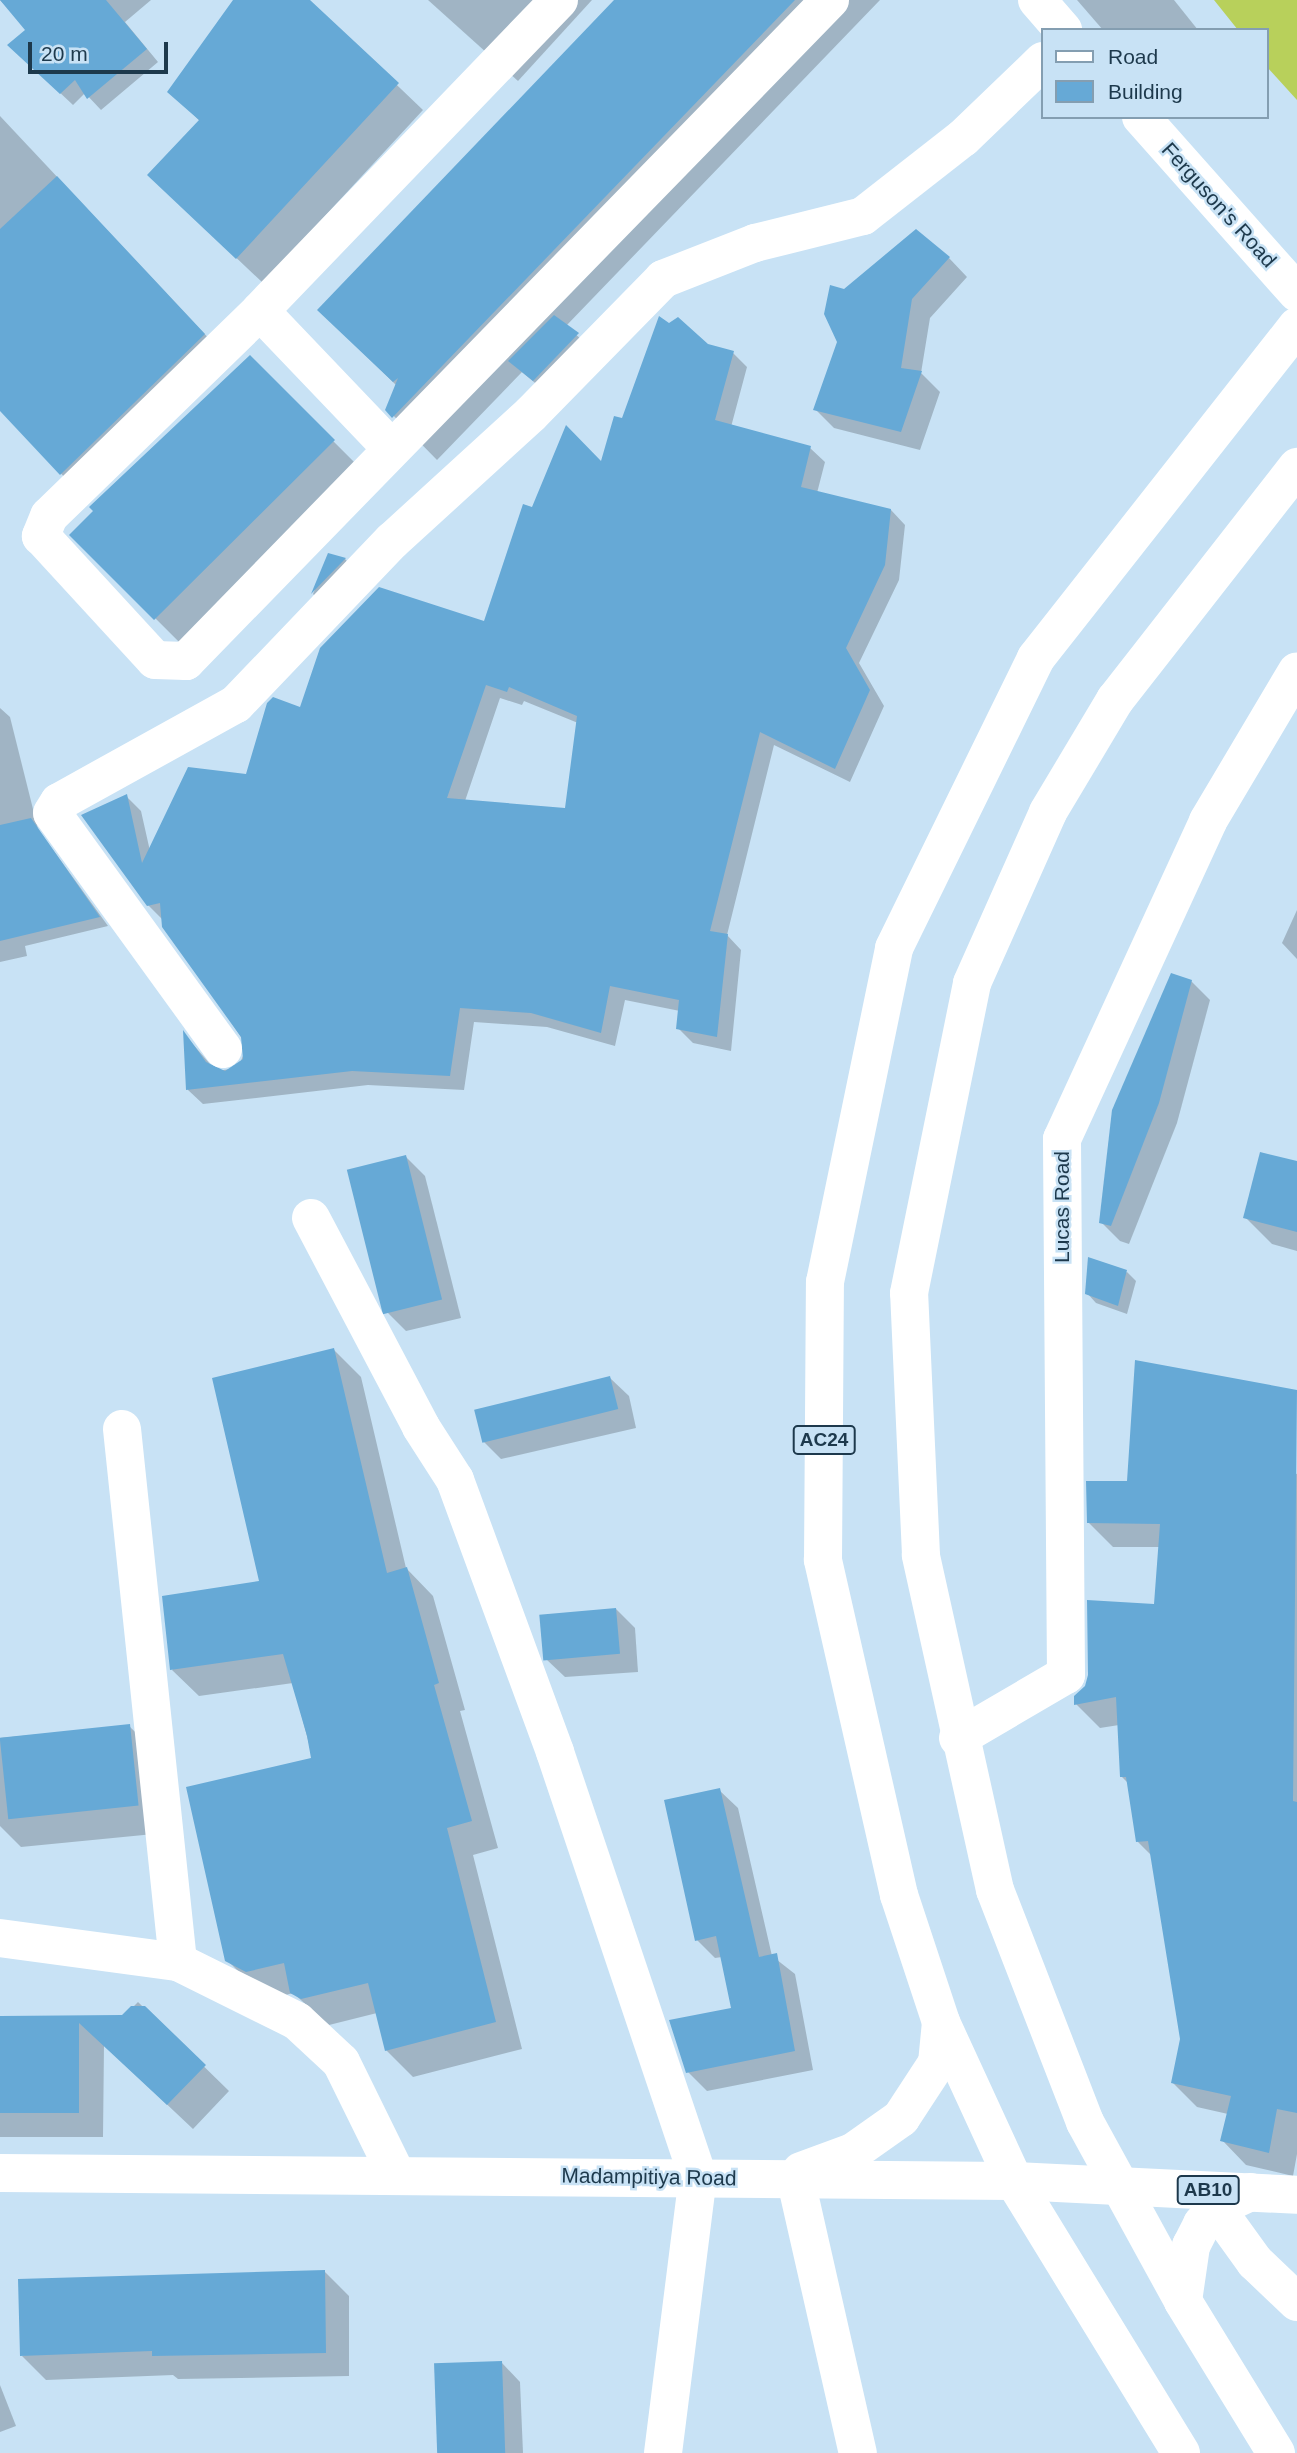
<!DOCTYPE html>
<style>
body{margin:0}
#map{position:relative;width:1297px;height:2453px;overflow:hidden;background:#c8e2f5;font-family:Helvetica,sans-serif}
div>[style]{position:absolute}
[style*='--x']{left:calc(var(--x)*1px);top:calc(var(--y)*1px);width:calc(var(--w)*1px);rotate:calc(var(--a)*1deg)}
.water>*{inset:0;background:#b8d05b}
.shadow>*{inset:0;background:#0003;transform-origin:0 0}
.building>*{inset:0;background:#66a9d6;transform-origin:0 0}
.minor>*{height:38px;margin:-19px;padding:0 19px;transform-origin:19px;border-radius:19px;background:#fff}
.major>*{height:38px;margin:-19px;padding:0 19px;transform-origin:19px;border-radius:19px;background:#fff}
span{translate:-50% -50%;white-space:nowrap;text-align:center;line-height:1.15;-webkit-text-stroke:5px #c8e2f5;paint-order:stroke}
.shield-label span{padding:2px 5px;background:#c8e2f5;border:2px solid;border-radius:5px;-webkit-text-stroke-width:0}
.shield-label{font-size:19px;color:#1d394c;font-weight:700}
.street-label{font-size:21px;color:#1d394c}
.legend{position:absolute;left:1041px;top:28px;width:228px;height:91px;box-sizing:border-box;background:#c8e2f5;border:2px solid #849eb1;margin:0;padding:9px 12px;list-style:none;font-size:21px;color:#1d394c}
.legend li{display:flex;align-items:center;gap:14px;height:35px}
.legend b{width:35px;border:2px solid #849eb1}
.scale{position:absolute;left:28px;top:42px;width:140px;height:32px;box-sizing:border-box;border:4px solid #1d394c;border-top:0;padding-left:9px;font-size:21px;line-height:24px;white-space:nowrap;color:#1d394c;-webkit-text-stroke:5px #c8e2f5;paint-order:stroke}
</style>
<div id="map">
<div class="water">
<div style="clip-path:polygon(1214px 0,1297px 0,1297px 100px,1267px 67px,1267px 30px,1238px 30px)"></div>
</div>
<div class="shadow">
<div style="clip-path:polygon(0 0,151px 0,125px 22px,158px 62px,101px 110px,85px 93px,73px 105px,22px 57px,28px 30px)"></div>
<div style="clip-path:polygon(235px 0,311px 3px,423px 110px,263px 283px,175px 200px,200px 121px,170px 92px)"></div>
<div style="clip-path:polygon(428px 0,592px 0,518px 81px)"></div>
<div style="clip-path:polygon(616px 0,880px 0,566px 326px,597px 353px,553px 398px,522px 372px,437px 460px,387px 409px,396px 385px,319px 310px)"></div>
<div style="clip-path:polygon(1077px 0,1174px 0,1198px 30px,1103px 30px)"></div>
<div style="clip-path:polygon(0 116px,229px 360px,86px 500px,0 409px)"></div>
<div style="clip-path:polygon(949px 258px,967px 277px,930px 318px,921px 373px,940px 392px,920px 450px,834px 428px,815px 409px,838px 342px,844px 291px)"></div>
<div style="clip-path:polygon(evenodd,707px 346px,733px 353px,747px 367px,731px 427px,810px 448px,825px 462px,817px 493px,891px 510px,905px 525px,899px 580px,859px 663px,884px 706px,850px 782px,774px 745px,727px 935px,741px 950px,731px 1051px,693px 1043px,678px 1028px,680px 1011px,625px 1000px,615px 1046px,547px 1027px,474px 1022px,464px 1090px,368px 1085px,203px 1104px,188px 1090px,185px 1035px,216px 1071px,238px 1068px,247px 1046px,163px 920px,148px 905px,126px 796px,141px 811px,150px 851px,247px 776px,301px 709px,485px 624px,533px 509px,602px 464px,623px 420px,707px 346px,500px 698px,522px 705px,524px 701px,578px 723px,567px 810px,465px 801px,500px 698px)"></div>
<div style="left:250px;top:358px;width:167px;height:251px;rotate:45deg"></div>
<div style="clip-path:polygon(329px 555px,345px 559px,371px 586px,339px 620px,313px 594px)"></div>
<div style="clip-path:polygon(0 708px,10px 717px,38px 829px,108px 926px,25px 946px,27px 956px,0 962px)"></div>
<div style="clip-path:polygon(1297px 910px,1297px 959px,1282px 943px)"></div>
<div style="clip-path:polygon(1191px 981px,1210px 1000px,1177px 1123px,1129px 1244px,1120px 1241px,1101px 1222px)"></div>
<div style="clip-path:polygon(406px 1157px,425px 1176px,461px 1318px,406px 1331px,388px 1313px)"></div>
<div style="clip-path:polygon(1297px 1162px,1297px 1251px,1272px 1244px,1245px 1217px)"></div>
<div style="clip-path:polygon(1127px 1272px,1136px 1281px,1127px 1314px,1096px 1303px,1087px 1293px)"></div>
<div style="clip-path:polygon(334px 1350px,361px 1377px,406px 1568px,433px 1596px,465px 1710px,460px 1711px,498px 1848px,473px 1855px,522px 2049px,413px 2077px,386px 2050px,377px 2013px,329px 2025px,293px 1993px,275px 1998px,254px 1987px,227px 1960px,313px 1759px,293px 1683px,199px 1696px,172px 1670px,261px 1582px)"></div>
<div style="clip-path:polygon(610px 1378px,629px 1396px,636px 1428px,501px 1459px,482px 1440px)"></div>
<div style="clip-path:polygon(1261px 1464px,1297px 1474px,1297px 2154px,1293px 2176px,1246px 2165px,1222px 2140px,1228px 2114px,1197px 2107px,1173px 2083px,1182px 2039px,1152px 1856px,1138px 1842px,1129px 1784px,1121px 1776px,1119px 1725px,1100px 1728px,1076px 1704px,1155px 1606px,1160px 1547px,1113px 1547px,1088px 1522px,1128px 1483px)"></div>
<div style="clip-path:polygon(616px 1609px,635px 1628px,638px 1672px,565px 1677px,546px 1659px)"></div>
<div style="clip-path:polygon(129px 1726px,157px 1753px,164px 1833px,21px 1847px,0 1826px,0 1738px)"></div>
<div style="clip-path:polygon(719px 1790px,738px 1808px,772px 1956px,795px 1974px,813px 2070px,707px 2091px,688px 2072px,733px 2010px,722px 1957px,715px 1958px,697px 1940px)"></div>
<div style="clip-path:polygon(138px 2002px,229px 2091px,193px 2129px,104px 2045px,103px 2137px,0 2137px,0 2018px,123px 2017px)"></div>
<div style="clip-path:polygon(325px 2272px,349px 2296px,349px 2376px,178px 2379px,173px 2375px,46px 2380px,22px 2356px)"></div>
<div style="clip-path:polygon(502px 2363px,520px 2382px,523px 2453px,440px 2453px)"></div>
<div style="clip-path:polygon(0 2385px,16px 2426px,0 2432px)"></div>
</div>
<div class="building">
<div style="clip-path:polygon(0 0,106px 0,147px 49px,87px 99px,75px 80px,60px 94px,7px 45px,25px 30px)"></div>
<div style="clip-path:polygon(233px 0,310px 0,399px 83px,236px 259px,147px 175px,199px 120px,167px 92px)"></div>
<div style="clip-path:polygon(614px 0,795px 0,392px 418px,385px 410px,398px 378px,393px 382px,317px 310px)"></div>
<div style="clip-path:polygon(57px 176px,205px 334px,60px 475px,0 411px,0 229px)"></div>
<div style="clip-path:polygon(916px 229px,950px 257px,912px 299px,901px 368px,922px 371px,901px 432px,813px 410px,837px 342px,824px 314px,830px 285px,844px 289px)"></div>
<div style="clip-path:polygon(554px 315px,579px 333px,533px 381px,508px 361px)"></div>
<div style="clip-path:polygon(evenodd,659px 316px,669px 323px,678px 317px,708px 344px,734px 351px,715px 420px,811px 446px,801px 487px,891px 509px,885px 565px,846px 648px,870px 690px,835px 769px,760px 732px,710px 931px,728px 934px,717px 1037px,676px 1029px,679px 1000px,610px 986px,601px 1033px,531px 1013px,460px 1008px,450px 1076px,352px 1071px,186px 1090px,183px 1030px,206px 1062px,225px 1071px,243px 1059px,241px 1037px,162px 927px,160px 903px,147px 906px,81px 815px,127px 794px,142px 863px,188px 767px,246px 774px,267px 703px,273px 697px,300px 707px,320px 648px,379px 587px,484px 621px,523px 504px,532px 507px,566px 425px,601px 461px,614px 416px,622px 418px,659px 316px,486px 685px,507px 692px,509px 687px,577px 716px,565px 808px,447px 798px,486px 685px)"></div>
<div style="clip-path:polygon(250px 355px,335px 440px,154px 620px,69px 535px,93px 511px,89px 507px)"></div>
<div style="clip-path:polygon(328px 553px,346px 558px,311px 594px)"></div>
<div style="clip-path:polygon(31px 818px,100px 917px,0 941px,0 825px)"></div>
<div style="clip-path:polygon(1171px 973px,1192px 980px,1159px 1103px,1111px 1226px,1099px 1223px,1112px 1110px)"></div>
<div style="clip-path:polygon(1260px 1152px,1297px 1161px,1297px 1232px,1243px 1218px)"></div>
<div style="left:406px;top:1155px;width:149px;height:61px;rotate:76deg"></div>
<div style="clip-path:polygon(1088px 1257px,1127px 1270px,1118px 1306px,1085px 1294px)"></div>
<div style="clip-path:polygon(334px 1348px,387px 1573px,407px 1567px,439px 1683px,434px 1685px,472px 1821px,447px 1828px,496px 2022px,385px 2051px,368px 1983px,301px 1999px,290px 1993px,284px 1963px,246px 1972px,225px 1961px,186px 1787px,311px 1758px,307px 1736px,283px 1654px,170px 1670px,162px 1596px,259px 1581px,212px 1378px)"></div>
<div style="clip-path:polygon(1135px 1360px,1297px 1390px,1293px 1801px,1297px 1802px,1297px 2113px,1277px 2109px,1269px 2153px,1220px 2141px,1231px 2096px,1171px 2083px,1180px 2039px,1148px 1841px,1136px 1842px,1126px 1777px,1120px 1777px,1116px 1697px,1074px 1705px,1074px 1696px,1085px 1686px,1088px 1675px,1087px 1600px,1154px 1604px,1160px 1524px,1087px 1523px,1086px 1481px,1127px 1481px)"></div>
<div style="left:610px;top:1376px;width:34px;height:140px;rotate:76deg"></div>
<div style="left:616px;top:1608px;width:46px;height:77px;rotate:85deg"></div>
<div style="left:130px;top:1724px;width:82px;height:131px;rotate:84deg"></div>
<div style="clip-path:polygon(720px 1788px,759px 1957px,777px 1953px,795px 2051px,686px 2073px,669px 2020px,731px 2008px,716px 1936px,695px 1941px,664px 1800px)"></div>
<div style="clip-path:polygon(131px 2006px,145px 2006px,206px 2065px,167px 2105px,79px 2023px,79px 2113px,0 2113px,0 2016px,122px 2015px)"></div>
<div style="clip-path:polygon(325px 2270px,326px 2353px,152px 2356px,152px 2351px,20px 2356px,18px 2279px)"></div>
<div style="left:502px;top:2361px;width:92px;height:68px;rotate:88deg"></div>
</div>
<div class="minor">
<div style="--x:559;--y:0;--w:431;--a:133.9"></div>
<div style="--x:260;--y:311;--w:294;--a:135.8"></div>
<div style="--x:49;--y:516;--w:22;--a:112"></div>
<div style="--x:41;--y:536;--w:168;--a:47.4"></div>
<div style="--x:155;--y:660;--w:31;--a:2"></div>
<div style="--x:186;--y:661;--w:923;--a:-45.75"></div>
<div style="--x:1037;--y:0;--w:40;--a:49"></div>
<div style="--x:1141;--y:117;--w:235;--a:48.4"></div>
<div style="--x:260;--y:311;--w:190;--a:46.3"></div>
<div style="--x:223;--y:1049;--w:291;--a:-125.9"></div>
<div style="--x:52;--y:813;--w:13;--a:-58"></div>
<div style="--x:59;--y:802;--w:202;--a:-29"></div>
<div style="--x:236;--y:704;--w:226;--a:-46.3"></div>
<div style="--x:392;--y:541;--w:188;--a:-42.4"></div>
<div style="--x:531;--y:414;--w:189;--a:-45.6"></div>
<div style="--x:663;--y:279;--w:99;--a:-21.4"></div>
<div style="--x:755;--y:243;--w:111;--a:-14"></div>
<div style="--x:863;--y:216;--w:127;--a:-38"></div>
<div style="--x:963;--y:138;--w:111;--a:-43.9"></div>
<div style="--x:311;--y:1218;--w:236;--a:62.2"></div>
<div style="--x:421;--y:1427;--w:63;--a:57.3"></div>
<div style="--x:455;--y:1480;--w:290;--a:69.8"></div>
<div style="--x:555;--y:1752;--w:447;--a:71.4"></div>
<div style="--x:698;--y:2176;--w:279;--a:97.2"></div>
<div style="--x:122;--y:1429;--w:536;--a:84"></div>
<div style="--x:958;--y:1738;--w:125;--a:-30.3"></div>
<div style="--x:1066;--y:1675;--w:536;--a:-90.43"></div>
<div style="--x:1062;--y:1139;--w:350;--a:-65.3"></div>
<div style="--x:1208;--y:821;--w:174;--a:-59.3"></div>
<div style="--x:0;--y:1938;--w:180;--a:7.7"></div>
<div style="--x:178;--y:1962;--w:133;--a:26.4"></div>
<div style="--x:297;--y:2021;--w:60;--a:43"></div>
<div style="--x:341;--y:2062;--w:125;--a:63.8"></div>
<div style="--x:796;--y:2181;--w:279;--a:77.2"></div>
<div style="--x:1216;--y:2208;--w:67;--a:54.2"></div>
<div style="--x:1255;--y:2262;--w:58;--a:43.6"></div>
</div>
<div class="major">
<div style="--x:801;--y:2171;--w:55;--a:-20.1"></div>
<div style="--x:853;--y:2152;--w:59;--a:-35.3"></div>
<div style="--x:901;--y:2118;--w:66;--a:-56.8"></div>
<div style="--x:937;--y:2063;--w:41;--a:-84.4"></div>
<div style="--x:0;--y:2173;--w:1014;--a:0.45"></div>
<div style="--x:1014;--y:2181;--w:283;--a:2.8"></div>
<div style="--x:1183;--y:2301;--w:56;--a:-81.7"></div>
<div style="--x:1191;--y:2246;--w:25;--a:-63"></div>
<div style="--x:1202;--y:2224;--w:21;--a:-49"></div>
<div style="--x:1216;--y:2208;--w:38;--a:-25"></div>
<div style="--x:1181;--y:2453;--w:319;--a:-121.5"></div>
<div style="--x:1014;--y:2181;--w:175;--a:-114.7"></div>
<div style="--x:941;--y:2022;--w:134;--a:-108.3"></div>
<div style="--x:899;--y:1895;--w:344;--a:-102.8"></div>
<div style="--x:823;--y:1560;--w:278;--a:-89.6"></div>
<div style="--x:825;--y:1282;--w:341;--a:-78.3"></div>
<div style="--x:894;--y:948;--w:323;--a:-63.9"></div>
<div style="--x:1036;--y:658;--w:422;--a:-51.8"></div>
<div style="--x:1276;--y:2453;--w:178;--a:-121.5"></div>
<div style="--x:1183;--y:2301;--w:204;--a:-118.7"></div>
<div style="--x:1085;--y:2122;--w:249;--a:-111.2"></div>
<div style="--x:995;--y:1890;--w:343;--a:-102.5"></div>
<div style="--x:921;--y:1555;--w:262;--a:-92.6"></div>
<div style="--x:909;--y:1293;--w:316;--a:-78.5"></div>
<div style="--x:972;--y:983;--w:187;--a:-66"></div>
<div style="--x:1048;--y:812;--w:131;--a:-59.1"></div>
<div style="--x:1115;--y:700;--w:296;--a:-52"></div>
</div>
<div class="shield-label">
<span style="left:824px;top:1440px">AC24</span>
<span style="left:1208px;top:2190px">AB10</span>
</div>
<div class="street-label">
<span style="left:1219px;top:205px;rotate:48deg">Ferguson's Road</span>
<span style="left:1062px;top:1207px;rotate:-90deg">Lucas Road</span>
<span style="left:649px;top:2177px;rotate:1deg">Madampitiya Road</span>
</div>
<ul class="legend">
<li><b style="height:9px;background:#fff"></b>Road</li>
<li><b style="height:19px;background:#66a9d6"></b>Building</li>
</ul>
<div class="scale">20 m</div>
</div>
